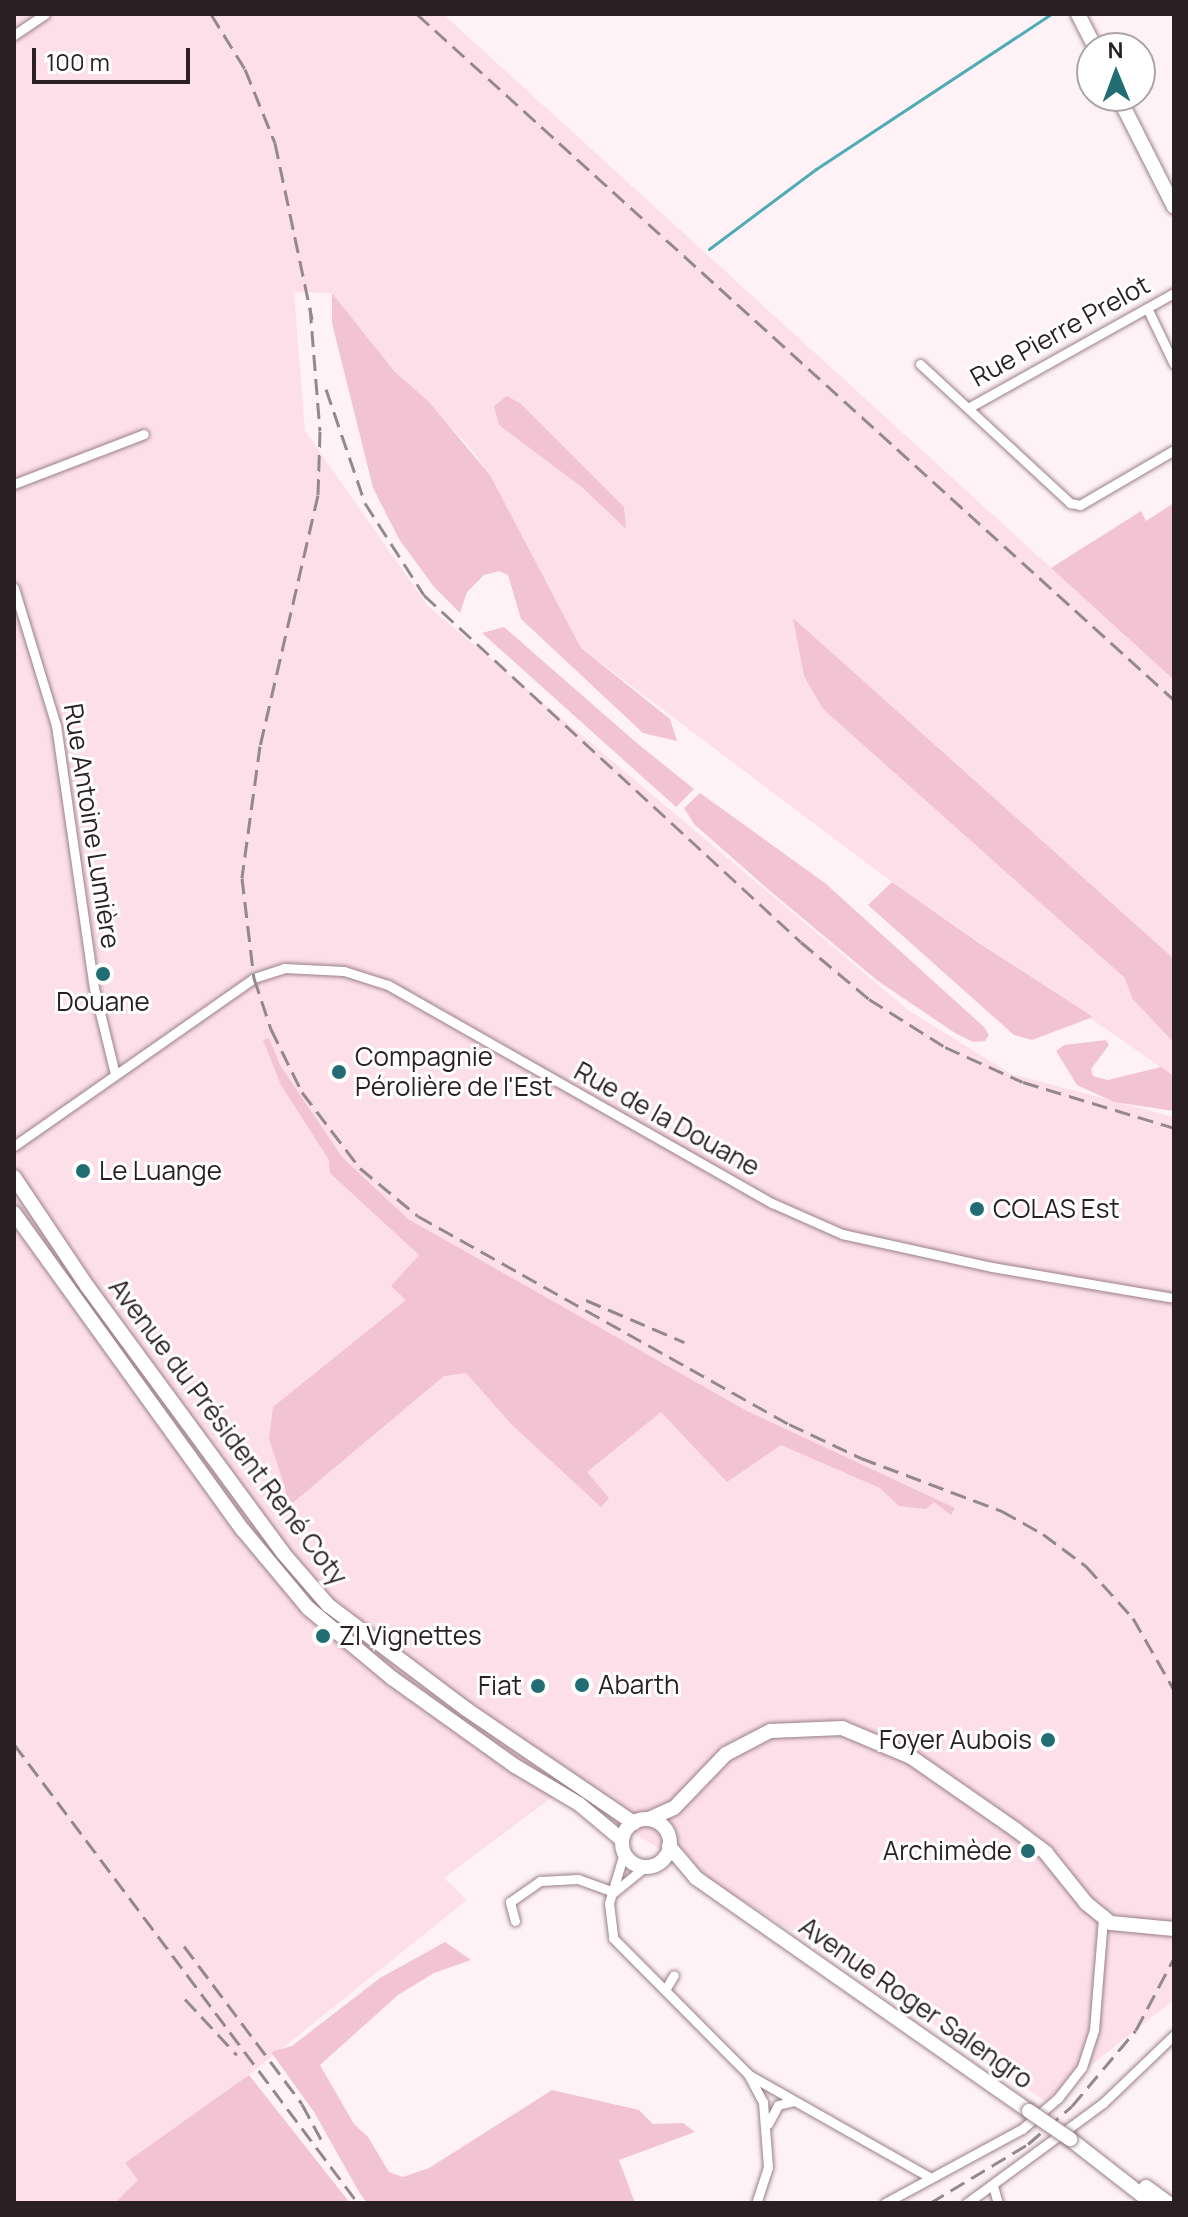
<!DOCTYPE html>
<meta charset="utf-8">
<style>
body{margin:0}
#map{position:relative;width:1188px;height:2217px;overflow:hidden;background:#fef2f6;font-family:Manrope,sans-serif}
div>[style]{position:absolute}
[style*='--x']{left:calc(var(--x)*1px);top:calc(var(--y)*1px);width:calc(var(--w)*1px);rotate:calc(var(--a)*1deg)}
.built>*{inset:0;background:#fddfe9}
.green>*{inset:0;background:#f2c3d3}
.stream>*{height:3px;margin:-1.5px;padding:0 1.5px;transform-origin:1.5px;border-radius:1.5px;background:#4facb6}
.roads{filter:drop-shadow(0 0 2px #9a8088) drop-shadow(0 0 2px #9a8088)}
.street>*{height:9px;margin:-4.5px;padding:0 4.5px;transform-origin:4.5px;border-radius:4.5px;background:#fff}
.secondary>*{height:14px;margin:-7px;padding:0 7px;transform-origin:7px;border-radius:7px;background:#fff}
.secondary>.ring{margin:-7px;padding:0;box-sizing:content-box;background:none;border:14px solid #fff;border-radius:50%}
.rail>*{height:3px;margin-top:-1.5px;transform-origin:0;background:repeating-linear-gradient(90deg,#93888c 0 16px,transparent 0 24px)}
.bridges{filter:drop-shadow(0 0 2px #9a8088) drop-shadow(0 0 2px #9a8088)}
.secondary-bridge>*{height:14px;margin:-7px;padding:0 7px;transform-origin:7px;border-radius:7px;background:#fff}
.dots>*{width:22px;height:22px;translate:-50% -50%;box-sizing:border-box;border:4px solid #fff;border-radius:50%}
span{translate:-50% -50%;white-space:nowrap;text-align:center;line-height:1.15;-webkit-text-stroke:6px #fff;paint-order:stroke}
.street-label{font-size:26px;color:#2a1f23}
.poi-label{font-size:26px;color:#2a1f23}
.left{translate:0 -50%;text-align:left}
.right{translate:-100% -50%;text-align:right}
.frame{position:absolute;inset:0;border:16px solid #2a1f23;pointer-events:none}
.north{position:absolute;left:1076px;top:32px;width:80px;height:80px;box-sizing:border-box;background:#fff;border:2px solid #aaa5a7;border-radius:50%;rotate:359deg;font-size:22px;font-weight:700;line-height:32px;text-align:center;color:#2a1f23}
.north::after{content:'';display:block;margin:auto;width:28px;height:36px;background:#226c74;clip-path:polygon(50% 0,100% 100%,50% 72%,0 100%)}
.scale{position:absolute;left:32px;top:48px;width:158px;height:36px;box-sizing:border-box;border:4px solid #2a1f23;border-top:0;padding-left:10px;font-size:24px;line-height:28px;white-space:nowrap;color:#2a1f23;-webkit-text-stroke:6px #fff;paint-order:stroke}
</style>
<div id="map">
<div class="built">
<div style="clip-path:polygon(14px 14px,443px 14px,1174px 680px,1174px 1076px,892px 882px,581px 648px,490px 475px,468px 445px,395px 372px,332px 293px,294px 292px,305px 431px,428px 606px,908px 1010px,1011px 1074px,1174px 1117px,1174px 2000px,1045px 2101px,856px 1971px,563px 1789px,444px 1878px,467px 1900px,235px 2086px,125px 2163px,158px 2203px,14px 2203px)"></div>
</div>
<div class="green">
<div style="clip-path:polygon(332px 293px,395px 372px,428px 401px,490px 475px,581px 648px,670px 719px,677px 741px,643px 733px,521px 619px,508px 575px,499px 571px,484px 575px,467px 592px,460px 613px,434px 587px,399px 539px,373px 488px,332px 323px)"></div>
<div style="clip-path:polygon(507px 396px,521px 404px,624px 507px,626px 529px,583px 488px,499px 425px,494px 406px)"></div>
<div style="clip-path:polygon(1174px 503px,1174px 680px,1051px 568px,1141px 511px,1146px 521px)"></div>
<div style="clip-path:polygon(793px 618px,1174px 959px,1174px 1043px,1132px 998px,1125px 978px,823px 709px,804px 676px)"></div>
<div style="clip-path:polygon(504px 627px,638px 744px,694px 789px,676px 807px,482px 633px)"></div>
<div style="clip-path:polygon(700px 793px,825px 883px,984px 1027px,989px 1035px,985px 1041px,973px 1042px,955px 1033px,878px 981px,770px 891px,694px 824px,684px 808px)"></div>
<div style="clip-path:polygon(892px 882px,982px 945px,1093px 1017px,1032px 1040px,1014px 1035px,868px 905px)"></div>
<div style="clip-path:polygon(269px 1038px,280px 1065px,342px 1157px,408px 1219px,747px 1411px,955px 1508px,951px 1515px,934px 1502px,926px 1509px,899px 1506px,880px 1488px,781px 1445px,727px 1482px,661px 1412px,587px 1472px,609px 1498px,601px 1507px,512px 1425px,466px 1373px,444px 1376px,283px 1511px,286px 1491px,269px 1439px,273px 1407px,406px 1300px,391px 1286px,419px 1255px,330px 1173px,329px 1160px,281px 1085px,263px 1040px)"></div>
<div style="clip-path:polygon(1106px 1040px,1109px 1045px,1091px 1069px,1093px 1076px,1108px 1080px,1161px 1067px,1174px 1076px,1174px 1111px,1114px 1102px,1077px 1085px,1056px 1051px,1064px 1045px)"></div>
<div style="clip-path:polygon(445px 1942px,471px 1960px,434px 1973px,398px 1995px,320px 2065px,354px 2124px,368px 2137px,389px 2172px,403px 2177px,429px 2168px,552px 2090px,639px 2110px,653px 2124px,683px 2123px,695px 2132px,619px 2160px,635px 2203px,367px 2203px,359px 2192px,314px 2112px,271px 2052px,292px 2046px,380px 1978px)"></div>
<div style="clip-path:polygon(249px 2075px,350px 2203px,115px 2203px,138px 2180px,125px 2163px)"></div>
</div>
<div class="stream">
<div style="--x:709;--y:249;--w:134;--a:-36.8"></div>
<div style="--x:816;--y:169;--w:282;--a:-33.4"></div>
</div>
<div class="roads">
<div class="street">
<div style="--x:14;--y:35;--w:37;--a:-34"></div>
<div style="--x:1147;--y:308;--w:62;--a:64.3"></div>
<div style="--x:920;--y:364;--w:205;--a:42.8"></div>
<div style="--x:1070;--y:503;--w:10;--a:11"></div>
<div style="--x:1080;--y:505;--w:109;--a:-30.3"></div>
<div style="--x:968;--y:408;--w:236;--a:-29.2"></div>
<div style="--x:14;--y:484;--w:139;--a:-21"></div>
<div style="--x:14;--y:588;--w:143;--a:73"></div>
<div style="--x:56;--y:725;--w:266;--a:81.8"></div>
<div style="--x:94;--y:988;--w:89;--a:76.3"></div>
<div style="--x:14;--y:1146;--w:293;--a:-35"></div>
<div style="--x:254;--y:978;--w:32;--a:-18"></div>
<div style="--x:284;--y:968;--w:60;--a:2.9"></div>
<div style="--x:344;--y:971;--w:46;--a:17.7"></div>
<div style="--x:388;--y:985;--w:442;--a:29.6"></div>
<div style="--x:772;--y:1203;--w:77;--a:23.9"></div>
<div style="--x:842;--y:1234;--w:154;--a:12.4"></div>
<div style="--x:992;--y:1267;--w:185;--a:9.7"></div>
<div style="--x:624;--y:1853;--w:52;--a:106.7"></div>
<div style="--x:609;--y:1903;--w:35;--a:83"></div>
<div style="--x:613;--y:1938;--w:192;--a:45.2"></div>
<div style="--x:748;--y:2074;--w:32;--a:62"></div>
<div style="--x:763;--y:2102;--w:65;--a:85.6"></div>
<div style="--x:768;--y:2167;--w:38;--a:108"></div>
<div style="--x:614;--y:1892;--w:40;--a:-39"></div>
<div style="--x:515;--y:1921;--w:20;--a:-105"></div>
<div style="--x:510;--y:1902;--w:37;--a:-35"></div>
<div style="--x:540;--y:1881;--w:38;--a:-3"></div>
<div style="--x:578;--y:1879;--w:38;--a:20"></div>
<div style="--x:665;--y:1990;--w:17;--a:-59"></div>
<div style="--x:749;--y:2075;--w:209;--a:29.5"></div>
<div style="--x:768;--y:2124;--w:21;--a:-62"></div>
<div style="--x:778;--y:2105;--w:16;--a:-14"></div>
<div style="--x:993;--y:2186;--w:18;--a:74"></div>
<div style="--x:885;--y:2203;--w:156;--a:-28.4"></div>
<div style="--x:1022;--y:2129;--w:48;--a:-40.7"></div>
<div style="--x:1058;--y:2098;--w:39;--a:-52"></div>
<div style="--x:1082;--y:2067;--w:39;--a:-72"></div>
<div style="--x:1094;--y:2030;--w:112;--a:-85.4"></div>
<div style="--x:967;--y:2203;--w:169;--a:-36.3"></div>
<div style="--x:1103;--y:2103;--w:98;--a:-43.8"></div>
</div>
<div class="secondary">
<div style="--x:1078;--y:14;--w:38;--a:63"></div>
<div style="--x:1118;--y:96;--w:124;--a:63.2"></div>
<div style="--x:14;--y:1177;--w:131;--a:56.2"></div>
<div style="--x:87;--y:1286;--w:331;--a:53.7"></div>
<div style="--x:283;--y:1553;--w:69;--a:49.1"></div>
<div style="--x:328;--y:1605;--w:173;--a:37"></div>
<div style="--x:466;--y:1709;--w:203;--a:34.2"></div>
<div style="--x:14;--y:1213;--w:391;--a:54.2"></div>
<div style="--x:243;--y:1530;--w:102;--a:50.2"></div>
<div style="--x:308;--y:1608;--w:109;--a:39.8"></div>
<div style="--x:392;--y:1678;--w:151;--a:35.6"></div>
<div style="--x:515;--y:1766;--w:74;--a:30.7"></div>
<div style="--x:579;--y:1804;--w:56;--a:39.9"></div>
<div style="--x:649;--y:1819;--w:27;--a:-24"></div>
<div style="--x:674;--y:1808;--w:75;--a:-46.1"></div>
<div style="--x:726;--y:1754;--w:50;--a:-27.6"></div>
<div style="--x:770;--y:1731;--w:72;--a:-2.4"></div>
<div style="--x:842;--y:1728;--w:75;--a:22.8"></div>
<div style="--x:911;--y:1757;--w:128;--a:34.8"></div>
<div style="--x:1016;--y:1830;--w:38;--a:37"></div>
<div style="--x:1046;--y:1853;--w:64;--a:51.3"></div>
<div style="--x:1086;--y:1903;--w:32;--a:39"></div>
<div style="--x:1111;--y:1923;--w:63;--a:5.4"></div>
<div class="ring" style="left:622px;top:1819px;width:34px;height:34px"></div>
<div style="--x:669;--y:1846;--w:42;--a:49.8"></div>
<div style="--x:696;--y:1878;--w:406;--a:35"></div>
<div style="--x:1070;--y:2139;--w:104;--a:38"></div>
<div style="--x:1146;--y:2187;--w:27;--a:36"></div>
</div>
</div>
<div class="rail">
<div style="--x:211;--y:14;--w:65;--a:58.3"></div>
<div style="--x:245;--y:69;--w:80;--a:67.9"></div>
<div style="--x:275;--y:143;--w:180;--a:78.1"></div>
<div style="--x:417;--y:14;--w:1022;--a:42.18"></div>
<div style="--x:310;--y:307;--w:124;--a:85.4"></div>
<div style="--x:320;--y:431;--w:64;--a:91.8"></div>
<div style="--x:318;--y:495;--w:258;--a:103"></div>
<div style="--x:260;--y:746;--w:133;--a:97.8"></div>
<div style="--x:242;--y:878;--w:101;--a:83.2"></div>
<div style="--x:254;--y:978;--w:54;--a:71.6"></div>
<div style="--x:271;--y:1029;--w:70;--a:63.8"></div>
<div style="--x:302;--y:1092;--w:96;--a:52.7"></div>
<div style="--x:360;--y:1168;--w:75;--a:39.6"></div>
<div style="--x:418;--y:1216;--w:425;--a:29.3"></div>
<div style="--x:789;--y:1424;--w:80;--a:25.3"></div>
<div style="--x:861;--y:1458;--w:151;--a:20.6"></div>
<div style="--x:1002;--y:1511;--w:47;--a:29.3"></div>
<div style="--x:1043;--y:1534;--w:54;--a:36.7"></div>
<div style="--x:1086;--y:1566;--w:70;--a:47.9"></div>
<div style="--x:1133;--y:1618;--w:83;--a:60.3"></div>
<div style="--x:326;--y:389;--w:120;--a:71.1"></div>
<div style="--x:365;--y:503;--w:109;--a:57.3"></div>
<div style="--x:424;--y:595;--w:512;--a:42.63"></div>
<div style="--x:801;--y:942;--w:89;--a:40"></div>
<div style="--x:869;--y:999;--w:90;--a:32.3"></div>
<div style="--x:945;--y:1047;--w:85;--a:24.2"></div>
<div style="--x:1023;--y:1082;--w:158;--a:16.9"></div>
<div style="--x:586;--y:1300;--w:107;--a:23.2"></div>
<div style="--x:14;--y:1744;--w:574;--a:53.15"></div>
<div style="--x:184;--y:1946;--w:197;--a:53.2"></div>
<div style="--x:302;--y:2104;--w:42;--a:61.6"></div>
<div style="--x:185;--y:1999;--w:76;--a:47.1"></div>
<div style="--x:930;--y:2203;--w:114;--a:-31"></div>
<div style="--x:1028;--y:2144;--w:58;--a:-40.8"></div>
<div style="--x:1072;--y:2106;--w:99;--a:-49.9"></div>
<div style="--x:1136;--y:2030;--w:81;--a:-62.2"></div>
</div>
<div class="bridges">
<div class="secondary-bridge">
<div style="--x:1029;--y:2111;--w:50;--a:34.3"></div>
</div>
</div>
<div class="dots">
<div style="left:103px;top:974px;background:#226c74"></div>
<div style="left:339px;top:1072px;background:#226c74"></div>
<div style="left:83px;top:1171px;background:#226c74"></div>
<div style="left:977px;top:1209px;background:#226c74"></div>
<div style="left:323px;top:1636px;background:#226c74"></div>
<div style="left:582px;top:1685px;background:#226c74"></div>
<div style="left:538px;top:1686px;background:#226c74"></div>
<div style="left:1048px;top:1740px;background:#226c74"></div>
<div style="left:1028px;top:1851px;background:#226c74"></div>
</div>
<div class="street-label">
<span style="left:1060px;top:331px;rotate:-29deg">Rue Pierre Prelot</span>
<span style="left:92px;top:826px;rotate:81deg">Rue Antoine Lumière</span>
<span style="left:667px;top:1119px;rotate:29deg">Rue de la Douane</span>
<span style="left:228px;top:1432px;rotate:53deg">Avenue du Président René Coty</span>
<span style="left:916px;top:2003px;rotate:35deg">Avenue Roger Salengro</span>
</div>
<div class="poi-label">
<span style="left:103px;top:1002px">Douane</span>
<span class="left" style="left:355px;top:1072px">Compagnie<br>Pérolière de l'Est</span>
<span class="left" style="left:99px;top:1171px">Le Luange</span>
<span class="left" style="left:993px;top:1209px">COLAS Est</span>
<span class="left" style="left:339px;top:1636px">ZI Vignettes</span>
<span class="left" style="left:598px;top:1685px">Abarth</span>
<span class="right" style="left:522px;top:1686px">Fiat</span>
<span class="right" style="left:1032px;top:1740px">Foyer Aubois</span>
<span class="right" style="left:1012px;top:1851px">Archimède</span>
</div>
<div class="frame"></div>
<div class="north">N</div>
<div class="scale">100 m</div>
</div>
